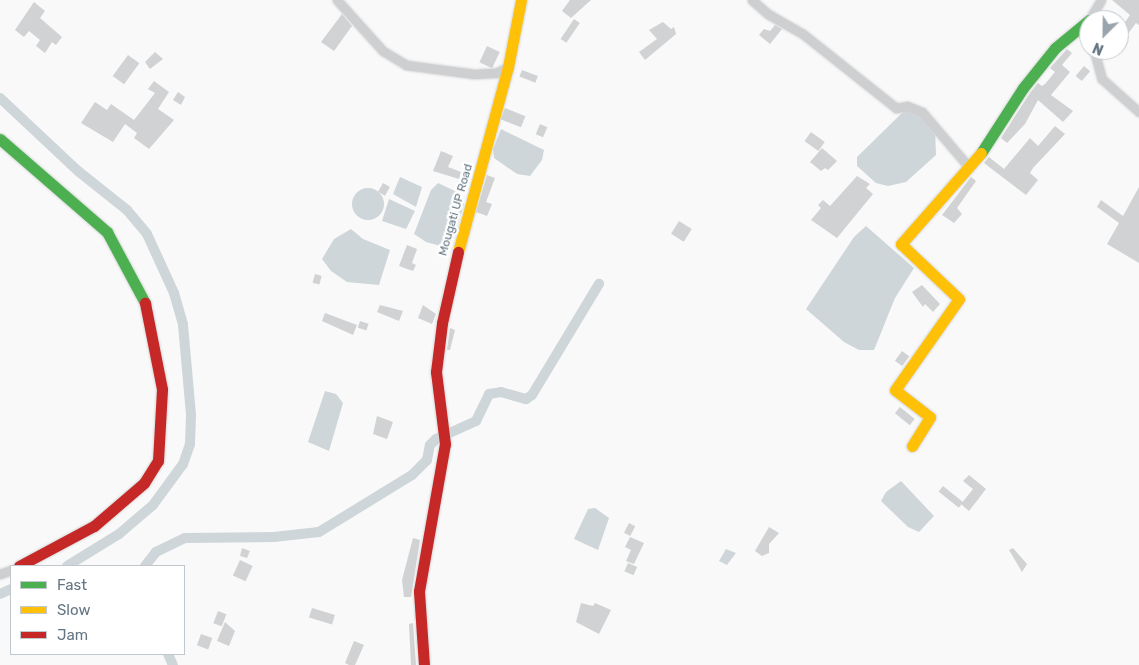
<!DOCTYPE html>
<style>
body{margin:0}
#map{position:relative;width:1139px;height:665px;overflow:hidden;background:#f9f9f9;font-family:Rubik,sans-serif}
div>[style]{position:absolute}
[style*='--x']{left:calc(var(--x)*1px);top:calc(var(--y)*1px);width:calc(var(--w)*1px);rotate:calc(var(--a)*1deg)}
.water>*{inset:0;background:#ced6d9}
.round{border-radius:50%}
.canal>*{height:10px;margin:-5px;padding:0 5px;transform-origin:5px;border-radius:5px;background:#ced6d9}
.building>*{inset:0;background:#d0d2d3;transform-origin:0 0}
.roads{filter:drop-shadow(0 0 1px #d5d6d7) drop-shadow(0 0 1px #d5d6d7)}
.street>*{height:9px;margin:-4.5px;padding:0 4.5px;transform-origin:4.5px;border-radius:4.5px;background:#cecfd0}
.fast>*{height:11px;margin:-5.5px;padding:0 5.5px;transform-origin:5.5px;border-radius:5.5px;background:#4caf50}
.slow>*{height:11px;margin:-5.5px;padding:0 5.5px;transform-origin:5.5px;border-radius:5.5px;background:#ffc107}
.jam>*{height:11px;margin:-5.5px;padding:0 5.5px;transform-origin:5.5px;border-radius:5.5px;background:#c62828}
span{translate:-50% -50%;white-space:nowrap;text-align:center;line-height:1.15;-webkit-text-stroke:5px #fff;paint-order:stroke}
.street-label{font-size:12px;color:#657683}
.legend{position:absolute;left:10px;top:565px;width:175px;height:90px;box-sizing:border-box;background:#fff;border:1px solid #c1c8cd;margin:0;padding:6px 9px;list-style:none;font-size:15px;color:#657683}
.legend li{display:flex;align-items:center;gap:10px;height:25px}
.legend b{width:25px;border:1px solid #c1c8cd}
.north{position:absolute;left:1079px;top:10px;width:50px;height:50px;box-sizing:border-box;background:#fff;border:1px solid #c1c8cd;border-radius:50%;rotate:203deg;font-size:14px;font-weight:700;line-height:20px;text-align:center;color:#657683}
.north::after{content:'';display:block;margin:auto;width:18px;height:22px;background:#99a4ac;clip-path:polygon(50% 0,100% 100%,50% 72%,0 100%)}
</style>
<div id="map">
<div class="water">
<div style="clip-path:polygon(906px 109px,914px 109px,935px 129px,936px 155px,906px 182px,888px 186px,876px 183px,857px 166px,857px 157px)"></div>
<div style="clip-path:polygon(501px 129px,544px 150px,542px 160px,530px 176px,517px 174px,494px 158px,493px 149px)"></div>
<div style="clip-path:polygon(400px 177px,422px 187px,416px 207px,393px 194px)"></div>
<div style="clip-path:polygon(438px 183px,457px 192px,464px 204px,454px 238px,444px 247px,426px 242px,414px 234px,431px 190px)"></div>
<div class="round" style="left:352px;top:188px;width:32px;height:32px"></div>
<div style="clip-path:polygon(389px 199px,415px 211px,406px 229px,382px 221px)"></div>
<div style="clip-path:polygon(866px 226px,914px 268px,895px 298px,874px 350px,859px 350px,844px 342px,806px 309px,854px 237px)"></div>
<div style="clip-path:polygon(351px 229px,363px 239px,390px 250px,379px 285px,347px 282px,331px 271px,322px 259px,334px 239px)"></div>
<div style="clip-path:polygon(325px 391px,336px 394px,343px 403px,329px 451px,308px 442px)"></div>
<div style="clip-path:polygon(901px 481px,934px 516px,919px 532px,908px 527px,881px 501px,886px 492px)"></div>
<div style="clip-path:polygon(595px 508px,609px 518px,598px 550px,574px 539px,588px 509px)"></div>
<div style="clip-path:polygon(726px 549px,736px 553px,727px 565px,719px 561px)"></div>
</div>
<div class="canal">
<div style="--x:0;--y:98;--w:107;--a:43.1"></div>
<div style="--x:78;--y:171;--w:63;--a:38.5"></div>
<div style="--x:127;--y:210;--w:31;--a:50"></div>
<div style="--x:147;--y:234;--w:65;--a:65.4"></div>
<div style="--x:174;--y:293;--w:33;--a:74"></div>
<div style="--x:183;--y:325;--w:90;--a:84.9"></div>
<div style="--x:191;--y:415;--w:29;--a:92"></div>
<div style="--x:190;--y:444;--w:21;--a:109"></div>
<div style="--x:183;--y:464;--w:51;--a:126.2"></div>
<div style="--x:153;--y:505;--w:45;--a:139.5"></div>
<div style="--x:119;--y:534;--w:61;--a:148.4"></div>
<div style="--x:145;--y:566;--w:18;--a:-52"></div>
<div style="--x:156;--y:552;--w:32;--a:-26"></div>
<div style="--x:185;--y:538;--w:89;--a:-0.6"></div>
<div style="--x:274;--y:537;--w:45;--a:-6.3"></div>
<div style="--x:319;--y:532;--w:109;--a:-31.5"></div>
<div style="--x:412;--y:475;--w:21;--a:-45"></div>
<div style="--x:427;--y:460;--w:15;--a:-79"></div>
<div style="--x:430;--y:445;--w:8;--a:-45"></div>
<div style="--x:436;--y:439;--w:44;--a:-24.2"></div>
<div style="--x:476;--y:421;--w:30;--a:-64"></div>
<div style="--x:489;--y:394;--w:12;--a:-9"></div>
<div style="--x:501;--y:392;--w:26;--a:16"></div>
<div style="--x:526;--y:399;--w:7;--a:-34"></div>
<div style="--x:532;--y:395;--w:130;--a:-58.9"></div>
<div style="--x:0;--y:594;--w:12;--a:-24"></div>
<div style="--x:168;--y:654;--w:12;--a:66"></div>
</div>
<div class="building">
<div style="clip-path:polygon(570px 0,591px 0,571px 18px,562px 11px)"></div>
<div style="clip-path:polygon(1112px 0,1139px 0,1139px 25px,1136px 23px,1119px 46px,1119px 31px,1130px 15px)"></div>
<div style="clip-path:polygon(34px 2px,45px 11px,40px 18px,62px 37px,56px 45px,52px 42px,45px 53px,36px 46px,40px 40px,29px 31px,24px 37px,15px 30px)"></div>
<div style="clip-path:polygon(342px 14px,352px 26px,334px 51px,321px 42px)"></div>
<div style="left:574px;top:19px;width:7px;height:24px;rotate:34deg"></div>
<div style="clip-path:polygon(663px 22px,671px 29px,674px 27px,676px 34px,645px 60px,639px 52px,657px 39px,649px 30px)"></div>
<div style="clip-path:polygon(775px 25px,782px 29px,770px 44px,759px 35px,764px 29px,770px 31px)"></div>
<div style="left:487px;top:46px;width:14px;height:18px;rotate:25deg"></div>
<div style="clip-path:polygon(1067px 49px,1072px 53px,1062px 65px,1070px 72px,1051px 95px,1073px 111px,1063px 122px,1038px 100px,1025px 124px,1007px 143px,1001px 138px,1030px 93px,1038px 83px,1042px 86px,1045px 84px,1055px 72px,1050px 68px)"></div>
<div style="clip-path:polygon(155px 52px,163px 59px,150px 69px,145px 62px)"></div>
<div style="left:128px;top:55px;width:14px;height:26px;rotate:36deg"></div>
<div style="left:1084px;top:66px;width:8px;height:13px;rotate:40deg"></div>
<div style="left:522px;top:70px;width:17px;height:7px;rotate:21deg"></div>
<div style="clip-path:polygon(154px 81px,169px 92px,158px 109px,174px 120px,149px 149px,134px 138px,137px 133px,125px 124px,113px 142px,81px 123px,95px 102px,107px 110px,111px 104px,134px 120px,155px 93px,148px 89px)"></div>
<div style="clip-path:polygon(178px 92px,185px 97px,181px 105px,173px 100px)"></div>
<div style="left:505px;top:108px;width:22px;height:12px;rotate:22deg"></div>
<div style="left:540px;top:124px;width:8px;height:11px;rotate:23deg"></div>
<div style="clip-path:polygon(1055px 126px,1065px 134px,1033px 168px,1030px 173px,1038px 180px,1026px 195px,984px 163px,989px 157px,1004px 169px,1030px 138px,1038px 146px)"></div>
<div style="left:811px;top:132px;width:17px;height:11px;rotate:36deg"></div>
<div style="clip-path:polygon(822px 148px,837px 161px,828px 170px,825px 168px,821px 171px,810px 162px)"></div>
<div style="clip-path:polygon(441px 151px,453px 156px,448px 167px,461px 172px,459px 179px,433px 171px)"></div>
<div style="clip-path:polygon(487px 175px,495px 178px,486px 202px,492px 204px,487px 216px,476px 212px)"></div>
<div style="clip-path:polygon(857px 176px,870px 184px,866px 188px,873px 194px,837px 238px,811px 220px,821px 208px,818px 205px,823px 200px,830px 206px)"></div>
<div style="clip-path:polygon(971px 177px,976px 181px,957px 208px,962px 214px,954px 223px,942px 215px)"></div>
<div style="left:383px;top:183px;width:8px;height:10px;rotate:30deg"></div>
<div style="clip-path:polygon(1139px 187px,1139px 263px,1107px 244px,1119px 223px,1097px 207px,1101px 200px,1123px 216px)"></div>
<div style="left:679px;top:221px;width:15px;height:15px;rotate:32deg"></div>
<div style="clip-path:polygon(407px 245px,417px 249px,412px 263px,416px 265px,413px 271px,399px 266px)"></div>
<div style="left:315px;top:274px;width:7px;height:9px;rotate:16deg"></div>
<div style="clip-path:polygon(922px 285px,940px 304px,933px 312px,925px 304px,923px 307px,912px 292px)"></div>
<div style="clip-path:polygon(380px 305px,403px 311px,399px 321px,377px 312px)"></div>
<div style="clip-path:polygon(423px 305px,436px 314px,432px 324px,418px 318px)"></div>
<div style="clip-path:polygon(325px 313px,357px 325px,353px 335px,322px 321px)"></div>
<div style="left:360px;top:321px;width:9px;height:7px;rotate:18deg"></div>
<div style="clip-path:polygon(450px 328px,455px 330px,450px 350px,447px 350px)"></div>
<div style="left:902px;top:351px;width:9px;height:12px;rotate:36deg"></div>
<div style="left:900px;top:407px;width:19px;height:8px;rotate:39deg"></div>
<div style="clip-path:polygon(377px 416px,393px 422px,387px 439px,373px 434px)"></div>
<div style="clip-path:polygon(969px 475px,986px 489px,969px 511px,961px 504px,973px 489px,963px 481px)"></div>
<div style="left:943px;top:486px;width:26px;height:7px;rotate:39deg"></div>
<div style="left:629px;top:523px;width:7px;height:11px;rotate:27deg"></div>
<div style="clip-path:polygon(769px 527px,779px 533px,769px 544px,769px 553px,762px 556px,755px 551px)"></div>
<div style="clip-path:polygon(630px 537px,644px 543px,634px 564px,626px 561px,631px 550px,625px 547px)"></div>
<div style="clip-path:polygon(413px 538px,420px 540px,411px 597px,404px 597px,402px 580px)"></div>
<div style="clip-path:polygon(242px 548px,250px 551px,247px 558px,240px 556px)"></div>
<div style="clip-path:polygon(1013px 548px,1027px 564px,1022px 572px,1009px 550px)"></div>
<div style="left:240px;top:560px;width:14px;height:17px;rotate:25deg"></div>
<div style="left:628px;top:563px;width:10px;height:9px;rotate:24deg"></div>
<div style="clip-path:polygon(581px 603px,593px 606px,595px 603px,611px 610px,599px 634px,576px 622px)"></div>
<div style="left:312px;top:608px;width:24px;height:10px;rotate:17deg"></div>
<div style="left:218px;top:611px;width:9px;height:13px;rotate:21deg"></div>
<div style="clip-path:polygon(225px 622px,235px 631px,229px 646px,217px 641px)"></div>
<div style="clip-path:polygon(413px 623px,416px 665px,411px 665px,409px 624px)"></div>
<div style="left:201px;top:634px;width:12px;height:12px;rotate:20deg"></div>
<div style="clip-path:polygon(354px 641px,364px 645px,355px 665px,349px 665px,345px 663px)"></div>
</div>
<div class="roads">
<div class="street">
<div style="--x:337;--y:0;--w:69;--a:48"></div>
<div style="--x:383;--y:51;--w:27;--a:31"></div>
<div style="--x:406;--y:65;--w:69;--a:7.5"></div>
<div style="--x:474;--y:74;--w:22;--a:-3"></div>
<div style="--x:496;--y:73;--w:13;--a:-27"></div>
<div style="--x:752;--y:0;--w:21;--a:41"></div>
<div style="--x:768;--y:14;--w:40;--a:29.7"></div>
<div style="--x:803;--y:34;--w:119;--a:38.5"></div>
<div style="--x:896;--y:108;--w:11;--a:-10"></div>
<div style="--x:907;--y:106;--w:16;--a:22"></div>
<div style="--x:922;--y:112;--w:71;--a:49.6"></div>
<div style="--x:1089;--y:20;--w:23;--a:-59"></div>
<div style="--x:1094;--y:50;--w:30;--a:75"></div>
<div style="--x:1102;--y:79;--w:50;--a:41.7"></div>
<div style="--x:0;--y:574;--w:12;--a:-20"></div>
</div>
<div class="fast">
<div style="--x:0;--y:139;--w:142;--a:41"></div>
<div style="--x:107;--y:232;--w:81;--a:61.8"></div>
<div style="--x:981;--y:153;--w:77;--a:-57.1"></div>
<div style="--x:1023;--y:88;--w:51;--a:-51.3"></div>
<div style="--x:1055;--y:48;--w:44;--a:-39.5"></div>
</div>
<div class="slow">
<div style="--x:458;--y:252;--w:192;--a:-74.9"></div>
<div style="--x:508;--y:67;--w:68;--a:-79"></div>
<div style="--x:912;--y:446;--w:34;--a:-58"></div>
<div style="--x:930;--y:417;--w:44;--a:-142.4"></div>
<div style="--x:895;--y:390;--w:111;--a:-54.9"></div>
<div style="--x:959;--y:299;--w:80;--a:-136.5"></div>
<div style="--x:901;--y:244;--w:121;--a:-48.7"></div>
</div>
<div class="jam">
<div style="--x:19;--y:566;--w:85;--a:-28.1"></div>
<div style="--x:94;--y:526;--w:66;--a:-40.7"></div>
<div style="--x:144;--y:483;--w:26;--a:-58"></div>
<div style="--x:158;--y:461;--w:72;--a:-86.8"></div>
<div style="--x:162;--y:389;--w:88;--a:-101.2"></div>
<div style="--x:424;--y:665;--w:74;--a:-93.9"></div>
<div style="--x:419;--y:591;--w:149;--a:-80"></div>
<div style="--x:445;--y:444;--w:73;--a:-97.1"></div>
<div style="--x:436;--y:372;--w:49;--a:-83"></div>
<div style="--x:442;--y:323;--w:73;--a:-77.3"></div>
</div>
</div>
<div class="street-label">
<span style="left:456px;top:210px;rotate:-74deg">Mougati UP Road</span>
</div>
<ul class="legend">
<li><b style="height:6px;background:#4caf50"></b>Fast</li>
<li><b style="height:6px;background:#ffc107"></b>Slow</li>
<li><b style="height:6px;background:#c62828"></b>Jam</li>
</ul>
<div class="north">N</div>
</div>
